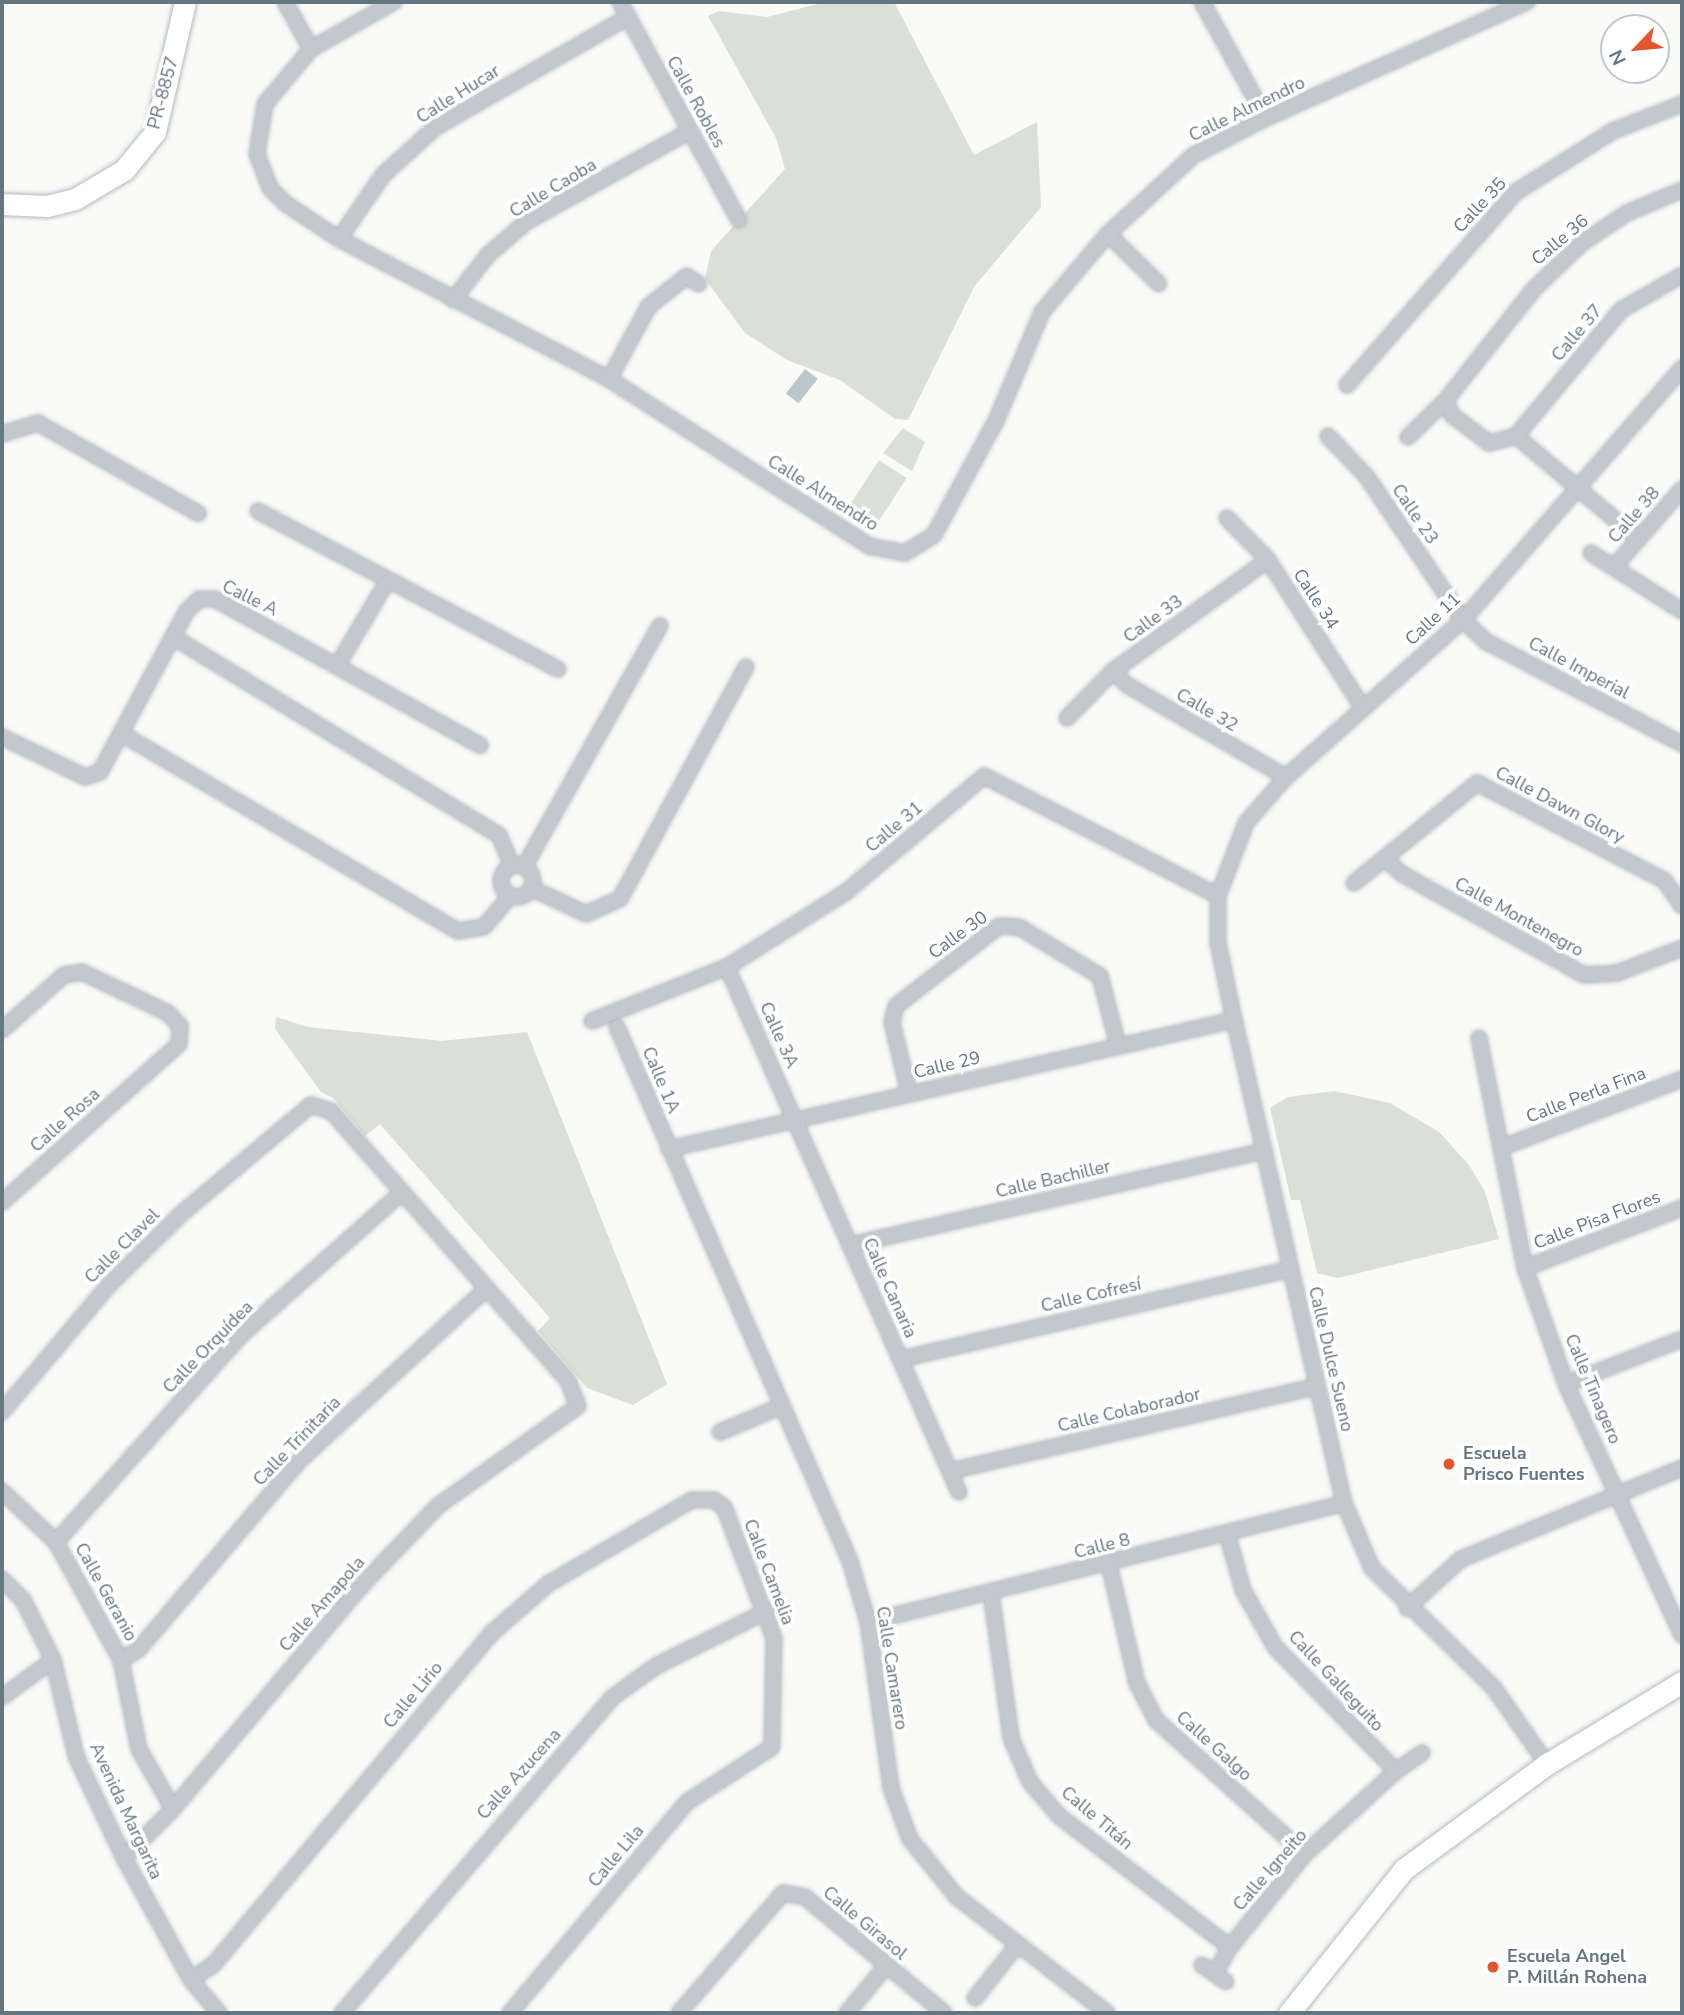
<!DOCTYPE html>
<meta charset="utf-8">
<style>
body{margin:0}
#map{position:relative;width:1684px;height:2015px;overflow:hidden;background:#fafaf8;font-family:"Nunito Sans",sans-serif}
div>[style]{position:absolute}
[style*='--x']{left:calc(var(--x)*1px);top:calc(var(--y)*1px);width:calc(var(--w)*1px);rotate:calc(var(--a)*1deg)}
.green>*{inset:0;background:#dadfd7;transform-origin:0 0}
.water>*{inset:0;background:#bbc7cb;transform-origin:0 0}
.roads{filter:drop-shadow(0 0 2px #b3babf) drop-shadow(0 0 2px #b3babf)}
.street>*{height:14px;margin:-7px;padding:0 7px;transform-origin:7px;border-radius:7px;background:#c3c8cc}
.street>.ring{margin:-7px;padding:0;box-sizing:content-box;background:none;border:14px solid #c3c8cc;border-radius:50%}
.secondary>*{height:21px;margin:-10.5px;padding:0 10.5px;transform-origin:10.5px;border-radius:10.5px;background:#fff}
.dots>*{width:19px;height:19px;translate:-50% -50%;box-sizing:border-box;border:4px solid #fff;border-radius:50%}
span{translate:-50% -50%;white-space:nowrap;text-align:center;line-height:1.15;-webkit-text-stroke:7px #fff;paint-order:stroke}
.street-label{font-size:18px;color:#657683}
.poi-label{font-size:18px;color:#657683;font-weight:700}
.left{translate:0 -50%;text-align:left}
.frame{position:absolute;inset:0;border:4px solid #657683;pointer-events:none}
.north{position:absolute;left:1600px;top:14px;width:70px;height:70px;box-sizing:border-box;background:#fff;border:2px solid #c1c8cd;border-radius:50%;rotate:244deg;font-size:19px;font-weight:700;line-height:28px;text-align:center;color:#657683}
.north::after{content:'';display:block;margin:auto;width:24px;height:32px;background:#e4572e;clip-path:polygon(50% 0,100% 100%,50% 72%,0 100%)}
</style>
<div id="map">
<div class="green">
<div style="clip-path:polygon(826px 2px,894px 2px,974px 155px,1037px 122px,1041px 207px,974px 287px,908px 420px,895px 419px,840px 380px,787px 360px,745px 333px,705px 279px,711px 251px,785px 169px,776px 138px,708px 16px,719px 11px,767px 17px)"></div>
<div style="clip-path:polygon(903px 428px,925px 442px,912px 471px,883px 453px)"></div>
<div style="left:879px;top:460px;width:33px;height:54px;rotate:33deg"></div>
<div style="clip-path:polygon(276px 1017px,308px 1027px,442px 1041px,527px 1032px,667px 1384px,633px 1405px,587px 1388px,538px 1331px,550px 1318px,380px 1124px,365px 1136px,333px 1098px,321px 1092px,275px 1029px)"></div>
<div style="clip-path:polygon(1334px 1091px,1390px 1103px,1439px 1132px,1469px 1165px,1485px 1192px,1499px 1239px,1338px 1278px,1317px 1273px,1300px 1200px,1291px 1200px,1270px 1108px,1288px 1097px)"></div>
</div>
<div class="water">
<div style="left:805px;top:369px;width:16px;height:31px;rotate:38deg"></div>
</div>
<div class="roads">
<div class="street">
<div style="--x:285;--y:2;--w:54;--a:61"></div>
<div style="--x:394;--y:2;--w:95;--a:150.5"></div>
<div style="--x:311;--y:49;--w:72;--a:129.9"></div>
<div style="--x:265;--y:104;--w:51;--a:99.1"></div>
<div style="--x:257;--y:154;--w:36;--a:69"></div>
<div style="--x:270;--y:188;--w:23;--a:45"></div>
<div style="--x:286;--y:204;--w:64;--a:33.4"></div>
<div style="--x:339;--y:239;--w:304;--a:27.4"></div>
<div style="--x:609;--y:379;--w:309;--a:32.7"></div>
<div style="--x:869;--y:546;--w:37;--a:11"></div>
<div style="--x:905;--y:553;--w:34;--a:-32"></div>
<div style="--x:934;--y:535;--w:130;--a:-61.5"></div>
<div style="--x:996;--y:421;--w:118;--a:-67.1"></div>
<div style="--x:1042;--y:312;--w:102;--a:-49.8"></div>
<div style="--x:1108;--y:234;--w:117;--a:-42.6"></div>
<div style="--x:1194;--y:155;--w:81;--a:-27.2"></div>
<div style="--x:1266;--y:118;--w:286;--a:-24"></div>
<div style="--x:620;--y:2;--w:248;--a:61.4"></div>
<div style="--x:1202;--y:2;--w:132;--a:61.1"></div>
<div style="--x:1108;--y:234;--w:71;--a:44.4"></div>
<div style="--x:339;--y:239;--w:78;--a:-55.5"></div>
<div style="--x:383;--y:175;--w:72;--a:-42.2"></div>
<div style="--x:436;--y:127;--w:221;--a:-29.8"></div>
<div style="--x:453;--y:300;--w:57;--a:-52.1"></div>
<div style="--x:488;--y:255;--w:50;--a:-41"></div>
<div style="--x:526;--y:222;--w:188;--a:-29"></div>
<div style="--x:609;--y:379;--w:83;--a:-61.3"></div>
<div style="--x:649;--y:306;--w:48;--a:-38.3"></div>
<div style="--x:687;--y:276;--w:14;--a:34"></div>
<div style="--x:1347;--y:385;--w:257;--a:-48.8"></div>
<div style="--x:1516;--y:192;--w:115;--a:-32.2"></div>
<div style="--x:1613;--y:131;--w:74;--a:-21.4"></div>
<div style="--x:2;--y:434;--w:38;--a:-17"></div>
<div style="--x:38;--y:423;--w:184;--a:29.4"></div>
<div style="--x:1328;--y:436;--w:57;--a:46.4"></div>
<div style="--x:1367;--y:477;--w:172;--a:56.1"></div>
<div style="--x:1463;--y:620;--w:33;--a:43"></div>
<div style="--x:1487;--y:642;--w:220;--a:27.6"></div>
<div style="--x:1516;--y:436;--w:164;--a:-50.2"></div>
<div style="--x:1621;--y:310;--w:70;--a:-29.8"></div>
<div style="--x:1408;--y:437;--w:53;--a:-44.2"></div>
<div style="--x:258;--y:511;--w:339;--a:27.8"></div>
<div style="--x:1227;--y:518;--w:59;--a:45.7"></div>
<div style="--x:1268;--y:560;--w:176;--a:57.3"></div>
<div style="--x:1638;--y:539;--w:160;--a:-139.8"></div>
<div style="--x:1516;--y:436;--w:28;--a:165"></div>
<div style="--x:1489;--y:443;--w:46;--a:-142.9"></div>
<div style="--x:1452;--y:415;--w:16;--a:-112"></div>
<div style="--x:1446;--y:400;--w:142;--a:-51.6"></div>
<div style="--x:1534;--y:289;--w:66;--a:-43.8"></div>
<div style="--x:1582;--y:243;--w:54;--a:-33.7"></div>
<div style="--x:1627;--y:213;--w:60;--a:-22.7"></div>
<div style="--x:1591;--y:553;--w:108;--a:32.5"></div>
<div style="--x:1614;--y:567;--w:103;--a:-48.9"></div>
<div style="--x:173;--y:637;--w:381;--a:31.3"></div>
<div style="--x:499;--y:835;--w:34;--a:67"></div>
<div style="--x:337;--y:666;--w:100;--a:-59.3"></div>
<div style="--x:1113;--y:671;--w:20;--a:45"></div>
<div style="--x:1127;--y:685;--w:184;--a:30.1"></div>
<div style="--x:1067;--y:718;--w:66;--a:-45.6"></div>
<div style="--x:1113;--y:671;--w:191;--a:-35.6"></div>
<div style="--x:122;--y:734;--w:389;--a:30.4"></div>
<div style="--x:458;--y:931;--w:26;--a:-9"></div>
<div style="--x:484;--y:927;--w:40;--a:-50"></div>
<div style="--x:2;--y:737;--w:92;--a:25.7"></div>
<div style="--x:85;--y:777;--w:16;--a:-18"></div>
<div style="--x:100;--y:772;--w:182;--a:-61.7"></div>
<div style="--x:186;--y:612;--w:18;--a:-45"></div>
<div style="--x:199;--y:599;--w:16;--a:0"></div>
<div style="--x:215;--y:599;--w:303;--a:28.9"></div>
<div style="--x:1385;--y:859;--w:23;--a:41"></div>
<div style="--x:1402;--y:874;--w:208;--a:29"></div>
<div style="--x:1584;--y:975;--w:33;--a:-3"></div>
<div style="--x:1617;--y:973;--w:70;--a:-21"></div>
<div class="ring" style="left:501px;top:865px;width:18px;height:18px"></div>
<div style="--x:524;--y:867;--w:277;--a:-60.6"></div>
<div style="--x:1354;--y:883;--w:159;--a:-39.1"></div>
<div style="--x:1477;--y:783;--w:212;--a:27.5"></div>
<div style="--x:1665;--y:881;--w:30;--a:56"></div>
<div style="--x:531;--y:888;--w:61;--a:25.3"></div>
<div style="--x:586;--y:914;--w:37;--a:-24"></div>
<div style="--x:620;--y:899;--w:264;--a:-61.5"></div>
<div style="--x:727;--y:967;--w:574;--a:66.16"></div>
<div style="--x:592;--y:1021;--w:145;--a:-21.8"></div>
<div style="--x:727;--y:967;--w:141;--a:-32.2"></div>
<div style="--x:846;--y:892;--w:180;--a:-40"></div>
<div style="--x:984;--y:776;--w:263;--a:27.1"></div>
<div style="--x:617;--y:1027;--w:583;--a:66.43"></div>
<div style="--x:850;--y:1561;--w:64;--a:73.6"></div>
<div style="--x:868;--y:1622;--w:168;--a:82.1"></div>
<div style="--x:891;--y:1788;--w:54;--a:69.6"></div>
<div style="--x:910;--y:1839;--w:75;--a:51"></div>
<div style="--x:957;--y:1897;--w:190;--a:37.7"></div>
<div style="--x:2;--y:1030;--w:83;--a:-41.6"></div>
<div style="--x:64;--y:975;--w:18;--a:-9"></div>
<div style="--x:82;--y:972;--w:95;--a:25.5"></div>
<div style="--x:168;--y:1013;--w:18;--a:47"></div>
<div style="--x:180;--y:1026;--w:18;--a:93"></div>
<div style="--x:179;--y:1044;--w:237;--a:138.2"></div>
<div style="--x:1479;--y:1038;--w:235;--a:78.7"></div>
<div style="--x:1525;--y:1268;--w:123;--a:70.5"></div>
<div style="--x:1566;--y:1384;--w:277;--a:65.2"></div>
<div style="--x:909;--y:1093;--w:73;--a:-103.5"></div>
<div style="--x:892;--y:1022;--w:16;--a:-76"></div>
<div style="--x:896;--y:1006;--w:130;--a:-37.8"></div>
<div style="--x:999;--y:926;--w:20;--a:3"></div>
<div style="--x:1019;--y:927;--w:95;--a:31.2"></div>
<div style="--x:1100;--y:976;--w:71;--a:75.4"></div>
<div style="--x:1503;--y:1147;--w:191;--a:-20.8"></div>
<div style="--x:669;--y:1149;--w:580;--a:-12.86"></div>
<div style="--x:850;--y:1245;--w:425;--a:-12.8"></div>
<div style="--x:1525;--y:1268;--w:168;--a:-20.9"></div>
<div style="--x:901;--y:1359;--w:399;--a:-13"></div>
<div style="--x:1566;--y:1384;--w:124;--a:-21.2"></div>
<div style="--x:2;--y:1412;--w:166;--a:-49.9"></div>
<div style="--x:109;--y:1285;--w:101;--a:-44.6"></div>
<div style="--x:181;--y:1214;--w:170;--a:-40"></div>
<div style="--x:311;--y:1105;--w:21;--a:17"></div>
<div style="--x:331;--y:1111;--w:359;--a:48.7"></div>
<div style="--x:568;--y:1381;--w:27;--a:68"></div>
<div style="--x:578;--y:1406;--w:172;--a:144.5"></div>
<div style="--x:438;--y:1506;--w:110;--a:133.9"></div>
<div style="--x:362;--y:1585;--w:293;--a:130.2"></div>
<div style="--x:173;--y:1809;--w:69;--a:135"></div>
<div style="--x:720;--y:1432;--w:67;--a:-22.8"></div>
<div style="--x:950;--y:1471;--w:377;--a:-13"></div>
<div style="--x:2;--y:1491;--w:74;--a:43.4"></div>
<div style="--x:56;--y:1542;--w:135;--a:61.2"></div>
<div style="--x:121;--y:1660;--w:91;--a:78.6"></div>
<div style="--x:139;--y:1749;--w:69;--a:60.5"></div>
<div style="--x:1227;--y:1533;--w:59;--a:74.3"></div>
<div style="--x:1243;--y:1590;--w:65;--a:60.7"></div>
<div style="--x:1275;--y:1647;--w:173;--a:45.7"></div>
<div style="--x:56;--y:1542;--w:276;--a:-48.2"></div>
<div style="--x:240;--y:1336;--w:217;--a:-41.6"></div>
<div style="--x:1109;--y:1564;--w:122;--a:76.8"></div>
<div style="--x:1137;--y:1683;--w:42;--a:62.8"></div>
<div style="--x:1156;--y:1720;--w:200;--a:42"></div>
<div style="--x:2;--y:1579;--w:30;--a:45"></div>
<div style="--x:23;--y:1600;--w:67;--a:63.4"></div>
<div style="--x:53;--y:1660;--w:99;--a:76.5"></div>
<div style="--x:76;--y:1756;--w:113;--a:64.8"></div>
<div style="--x:124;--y:1858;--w:139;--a:61.2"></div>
<div style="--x:191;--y:1980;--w:43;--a:49.7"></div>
<div style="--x:991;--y:1593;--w:146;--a:82.1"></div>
<div style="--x:1011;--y:1738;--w:48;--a:66.6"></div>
<div style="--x:1030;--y:1782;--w:45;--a:49.5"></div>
<div style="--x:1059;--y:1816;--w:215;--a:37.5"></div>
<div style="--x:1407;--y:1608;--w:73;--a:-42.2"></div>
<div style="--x:1461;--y:1559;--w:239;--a:-22.4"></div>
<div style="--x:868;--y:1622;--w:491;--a:-14"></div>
<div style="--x:121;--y:1660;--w:21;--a:-31"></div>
<div style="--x:139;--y:1649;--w:248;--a:-49.6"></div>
<div style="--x:300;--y:1460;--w:251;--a:-42.6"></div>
<div style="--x:2;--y:1697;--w:63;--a:-36"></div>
<div style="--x:1547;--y:1764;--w:94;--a:-125"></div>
<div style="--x:1493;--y:1687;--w:170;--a:-135.5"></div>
<div style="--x:1372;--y:1568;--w:71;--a:-113.3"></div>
<div style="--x:1344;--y:1503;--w:495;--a:-102.8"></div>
<div style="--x:1234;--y:1020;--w:79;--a:-101.7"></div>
<div style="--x:1218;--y:943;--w:47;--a:-90"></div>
<div style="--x:1218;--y:896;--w:78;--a:-69"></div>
<div style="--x:1246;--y:823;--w:61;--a:-49"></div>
<div style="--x:1286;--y:777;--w:237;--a:-41.6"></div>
<div style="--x:1463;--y:620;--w:334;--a:-49"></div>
<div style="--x:1202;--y:1965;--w:29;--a:35"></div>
<div style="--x:1215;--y:1973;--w:30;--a:-60"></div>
<div style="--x:1230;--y:1947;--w:119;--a:-51.1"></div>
<div style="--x:1305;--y:1854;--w:123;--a:-42.4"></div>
<div style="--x:1396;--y:1771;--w:32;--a:-35"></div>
<div style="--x:191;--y:1980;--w:28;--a:-35"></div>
<div style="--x:214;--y:1964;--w:434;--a:-50"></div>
<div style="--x:493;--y:1632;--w:73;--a:-41.1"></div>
<div style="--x:548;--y:1584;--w:167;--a:-30.3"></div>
<div style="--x:692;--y:1500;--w:22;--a:0"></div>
<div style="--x:714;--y:1500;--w:12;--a:35"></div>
<div style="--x:724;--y:1507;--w:140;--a:69.1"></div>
<div style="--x:774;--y:1638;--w:109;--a:91.1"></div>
<div style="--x:772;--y:1747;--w:101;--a:147.1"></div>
<div style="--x:687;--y:1802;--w:275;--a:130"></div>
<div style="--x:975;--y:1998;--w:69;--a:-51.5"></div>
<div style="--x:342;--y:2013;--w:416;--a:-49.4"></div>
<div style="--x:613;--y:1697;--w:53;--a:-35.8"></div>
<div style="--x:656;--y:1666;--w:124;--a:-26.4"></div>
<div style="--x:679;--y:2013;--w:159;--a:-49.1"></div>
<div style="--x:783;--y:1893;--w:22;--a:10"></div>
<div style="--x:805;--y:1897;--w:181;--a:39.8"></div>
<div style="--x:847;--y:2013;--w:61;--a:-50.3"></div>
</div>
<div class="secondary">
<div style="--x:2;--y:204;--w:45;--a:2.5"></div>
<div style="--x:47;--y:206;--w:29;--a:-14"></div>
<div style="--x:75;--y:199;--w:57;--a:-30.6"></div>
<div style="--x:124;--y:170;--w:49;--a:-50.8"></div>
<div style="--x:155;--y:132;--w:133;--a:-77"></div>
<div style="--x:1289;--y:2013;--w:184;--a:-51.4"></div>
<div style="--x:1404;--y:1869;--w:177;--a:-36.3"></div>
<div style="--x:1547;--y:1764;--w:158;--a:-31.3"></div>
</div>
</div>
<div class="dots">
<div style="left:1449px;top:1464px;background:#e4572e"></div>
<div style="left:1493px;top:1967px;background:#e4572e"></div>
</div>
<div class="street-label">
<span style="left:163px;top:93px;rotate:-75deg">PR-8857</span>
<span style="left:458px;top:94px;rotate:-32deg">Calle Hucar</span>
<span style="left:696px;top:102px;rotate:61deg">Calle Robles</span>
<span style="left:1247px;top:109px;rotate:-26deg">Calle Almendro</span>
<span style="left:553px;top:188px;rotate:-31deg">Calle Caoba</span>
<span style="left:1480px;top:205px;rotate:-47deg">Calle 35</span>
<span style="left:1560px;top:240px;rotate:-40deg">Calle 36</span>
<span style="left:1577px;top:333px;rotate:-50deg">Calle 37</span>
<span style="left:823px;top:493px;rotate:32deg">Calle Almendro</span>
<span style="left:1415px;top:514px;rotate:56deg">Calle 23</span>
<span style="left:1634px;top:515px;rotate:-49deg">Calle 38</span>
<span style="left:250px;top:598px;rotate:26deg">Calle A</span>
<span style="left:1316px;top:599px;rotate:57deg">Calle 34</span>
<span style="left:1153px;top:619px;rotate:-36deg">Calle 33</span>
<span style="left:1433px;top:619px;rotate:-43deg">Calle 11</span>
<span style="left:1579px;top:668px;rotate:28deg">Calle Imperial</span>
<span style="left:1207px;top:710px;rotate:30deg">Calle 32</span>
<span style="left:1560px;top:805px;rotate:28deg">Calle Dawn Glory</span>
<span style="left:894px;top:827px;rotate:-40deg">Calle 31</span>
<span style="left:1519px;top:917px;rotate:29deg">Calle Montenegro</span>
<span style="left:958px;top:935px;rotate:-36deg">Calle 30</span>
<span style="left:779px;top:1035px;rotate:66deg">Calle 3A</span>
<span style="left:947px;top:1065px;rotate:-13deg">Calle 29</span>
<span style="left:661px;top:1080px;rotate:67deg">Calle 1A</span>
<span style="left:1586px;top:1095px;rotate:-21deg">Calle Perla Fina</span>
<span style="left:65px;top:1120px;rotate:-42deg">Calle Rosa</span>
<span style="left:1053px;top:1179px;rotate:-13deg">Calle Bachiller</span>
<span style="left:1597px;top:1220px;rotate:-21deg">Calle Pisa Flores</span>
<span style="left:122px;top:1246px;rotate:-45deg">Calle Clavel</span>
<span style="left:890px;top:1288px;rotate:66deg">Calle Canaria</span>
<span style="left:1091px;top:1295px;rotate:-13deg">Calle Cofresí</span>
<span style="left:208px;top:1347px;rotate:-46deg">Calle Orquídea</span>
<span style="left:1331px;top:1359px;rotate:77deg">Calle Dulce Sueno</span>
<span style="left:1593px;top:1389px;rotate:67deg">Calle Tinagero</span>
<span style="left:1129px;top:1410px;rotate:-13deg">Calle Colaborador</span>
<span style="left:297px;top:1441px;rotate:-46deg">Calle Trinitaria</span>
<span style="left:1102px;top:1546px;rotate:-14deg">Calle 8</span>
<span style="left:769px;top:1572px;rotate:69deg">Calle Camelia</span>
<span style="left:106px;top:1592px;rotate:61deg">Calle Geranio</span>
<span style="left:322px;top:1604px;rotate:-49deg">Calle Amapola</span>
<span style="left:892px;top:1668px;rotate:81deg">Calle Camarero</span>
<span style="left:1336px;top:1681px;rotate:47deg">Calle Galleguito</span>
<span style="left:413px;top:1695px;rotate:-50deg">Calle Lirio</span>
<span style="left:1214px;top:1746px;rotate:42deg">Calle Galgo</span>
<span style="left:519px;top:1774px;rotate:-48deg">Calle Azucena</span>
<span style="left:126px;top:1811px;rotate:65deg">Avenida Margarita</span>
<span style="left:1097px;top:1818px;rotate:40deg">Calle Titán</span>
<span style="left:616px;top:1856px;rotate:-50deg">Calle Lila</span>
<span style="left:1270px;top:1870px;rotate:-49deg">Calle Igneito</span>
<span style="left:865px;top:1923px;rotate:40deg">Calle Girasol</span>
</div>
<div class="poi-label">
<span class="left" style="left:1463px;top:1464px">Escuela<br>Prisco Fuentes</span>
<span class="left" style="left:1507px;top:1967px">Escuela Angel<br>P. Millán Rohena</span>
</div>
<div class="frame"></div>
<div class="north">N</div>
</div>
